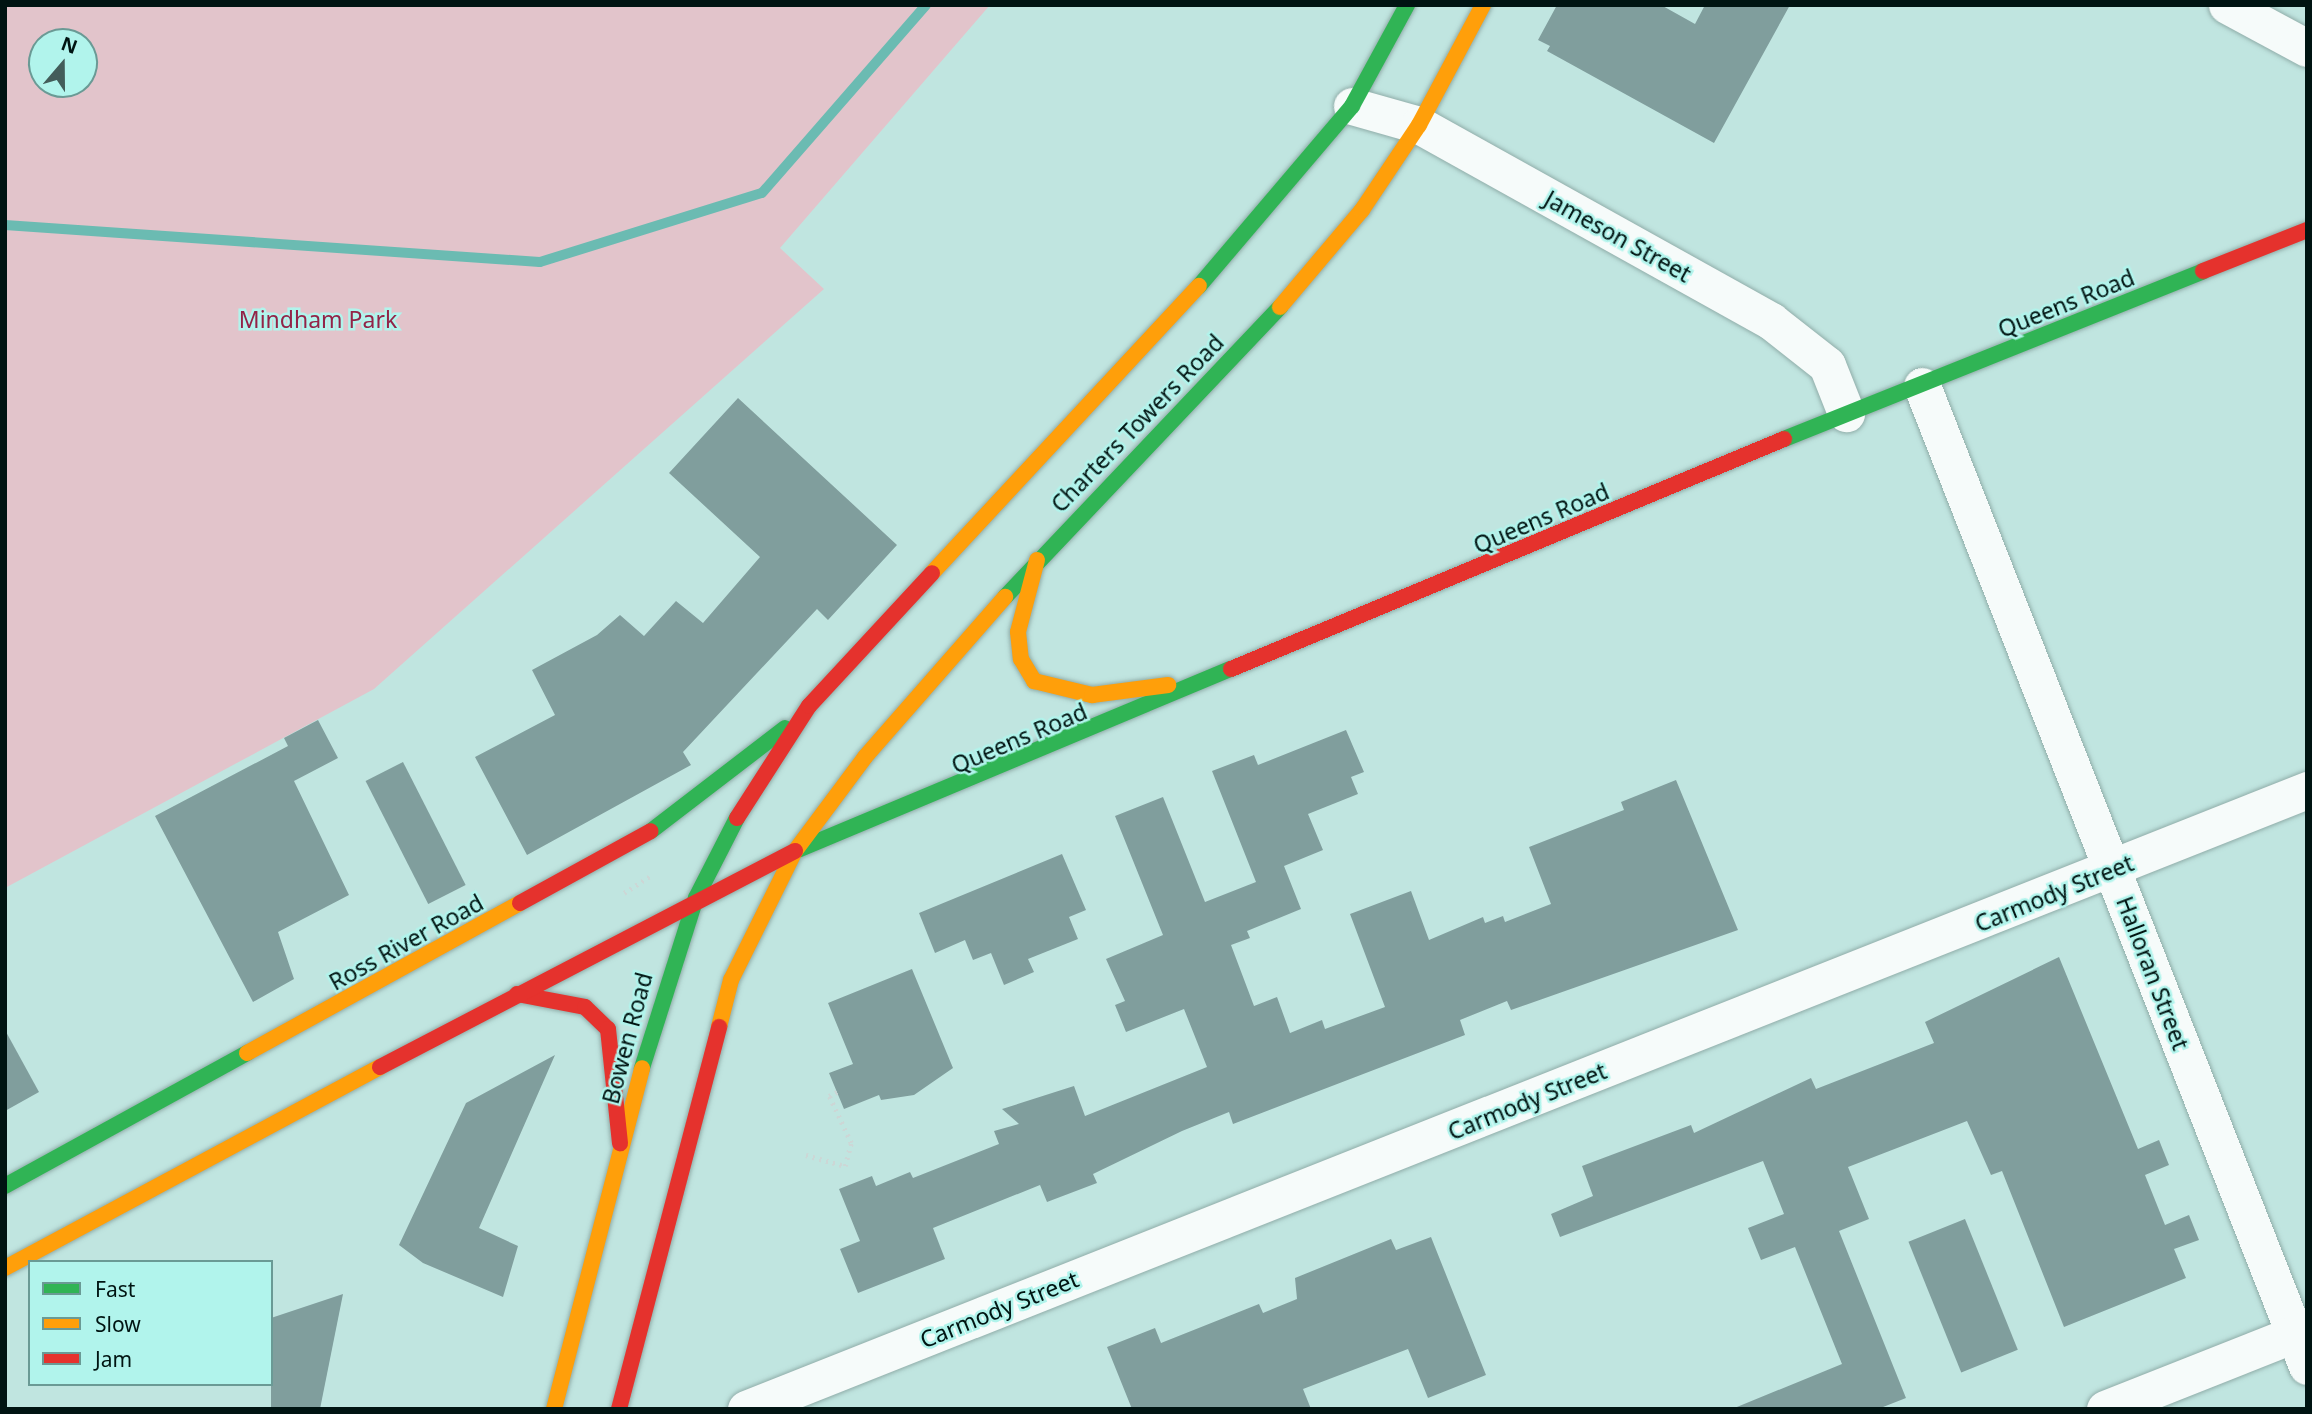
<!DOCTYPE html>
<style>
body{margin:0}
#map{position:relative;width:2312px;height:1414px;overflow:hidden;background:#c0e5e0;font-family:"Noto Sans",sans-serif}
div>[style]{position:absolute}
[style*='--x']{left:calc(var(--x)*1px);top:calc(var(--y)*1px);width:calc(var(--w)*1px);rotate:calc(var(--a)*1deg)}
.green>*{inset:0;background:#e2c4cb}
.stream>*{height:10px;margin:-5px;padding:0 5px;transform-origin:5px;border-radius:5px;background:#6bbbb2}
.building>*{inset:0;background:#809e9d;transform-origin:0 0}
.path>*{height:4.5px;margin-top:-2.25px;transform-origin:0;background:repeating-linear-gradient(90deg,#ccd7d6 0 2px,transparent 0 7px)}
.roads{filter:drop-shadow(0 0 2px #90ada9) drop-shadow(0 0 2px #90ada9)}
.street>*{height:37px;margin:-18.5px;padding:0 18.5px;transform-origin:18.5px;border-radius:18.5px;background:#f6fbfa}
.fast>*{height:16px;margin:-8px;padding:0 8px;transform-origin:8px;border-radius:8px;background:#30b455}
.slow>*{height:16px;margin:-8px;padding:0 8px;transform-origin:8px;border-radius:8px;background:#ff9f0a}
.jam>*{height:16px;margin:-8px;padding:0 8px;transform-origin:8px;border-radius:8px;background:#e5322d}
span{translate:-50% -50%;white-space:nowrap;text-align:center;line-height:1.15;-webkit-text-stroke:5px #b1f4ec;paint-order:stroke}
.street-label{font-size:23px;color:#001412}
.park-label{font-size:23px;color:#932347}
.frame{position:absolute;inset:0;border:7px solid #001412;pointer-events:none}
.legend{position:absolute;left:28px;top:1260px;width:245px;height:126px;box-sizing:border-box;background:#b1f4ec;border:2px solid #6a9a95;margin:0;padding:9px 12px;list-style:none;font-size:21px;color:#001412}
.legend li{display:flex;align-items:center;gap:14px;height:35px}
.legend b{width:35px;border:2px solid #6a9a95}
.north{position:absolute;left:28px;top:28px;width:70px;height:70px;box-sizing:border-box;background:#b1f4ec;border:2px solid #6a9a95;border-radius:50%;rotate:20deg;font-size:19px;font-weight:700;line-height:28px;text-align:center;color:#001412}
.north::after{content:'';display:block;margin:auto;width:24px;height:32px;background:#435d5a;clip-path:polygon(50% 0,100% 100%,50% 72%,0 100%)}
</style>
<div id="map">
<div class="green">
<div style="clip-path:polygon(evenodd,5px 5px,990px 5px,780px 248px,824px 289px,374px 689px,5px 888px,5px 5px,42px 42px,84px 42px,84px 84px,42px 84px,42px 42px)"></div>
</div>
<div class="stream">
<div style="--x:5;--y:225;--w:536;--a:3.96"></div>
<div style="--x:540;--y:262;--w:232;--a:-17.3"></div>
<div style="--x:762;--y:193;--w:249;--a:-48.9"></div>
</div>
<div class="building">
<div style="clip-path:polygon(1557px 5px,1661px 5px,1695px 24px,1705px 5px,1790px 5px,1714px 143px,1547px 51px,1550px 46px,1538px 40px)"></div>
<div style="clip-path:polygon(738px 398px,897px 545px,828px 620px,817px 609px,683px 752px,691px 765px,527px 855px,475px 757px,555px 715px,532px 670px,597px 635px,620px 615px,644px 636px,676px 601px,703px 623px,760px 557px,669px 473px)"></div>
<div style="clip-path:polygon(318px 720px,338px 758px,294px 781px,349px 895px,278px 932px,294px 979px,253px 1002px,155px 816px,288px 746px,284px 738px)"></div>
<div style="clip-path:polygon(1346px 730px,1364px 772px,1351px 777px,1358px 794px,1308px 814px,1323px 850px,1284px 866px,1301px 909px,1247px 931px,1250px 938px,1231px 945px,1254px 1006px,1277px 997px,1290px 1033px,1322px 1020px,1325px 1029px,1385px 1007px,1350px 914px,1411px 891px,1429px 940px,1483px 917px,1485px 923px,1503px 916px,1505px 922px,1551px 904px,1529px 847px,1624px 810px,1621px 802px,1676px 780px,1738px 930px,1511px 1010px,1507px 1001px,1460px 1020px,1465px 1035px,1233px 1124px,1229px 1112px,1182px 1131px,1093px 1174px,1097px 1183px,1047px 1202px,1040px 1185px,933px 1228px,945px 1259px,858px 1293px,840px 1249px,860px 1241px,839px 1189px,872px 1176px,876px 1186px,910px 1172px,913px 1178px,999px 1144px,994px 1131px,1019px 1124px,1002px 1109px,1074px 1086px,1085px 1116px,1207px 1067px,1184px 1009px,1126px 1032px,1115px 1005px,1125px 1001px,1106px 959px,1163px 935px,1115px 816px,1163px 797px,1205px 902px,1256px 882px,1212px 771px,1254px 755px,1258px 765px)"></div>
<div style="left:403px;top:762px;width:138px;height:42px;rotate:63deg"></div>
<div style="clip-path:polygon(1062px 854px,1086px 910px,1069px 917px,1078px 939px,1028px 959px,1034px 972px,1004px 985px,991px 953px,973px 960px,965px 940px,935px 953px,919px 913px)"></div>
<div style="clip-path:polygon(2059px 957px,2138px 1149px,2159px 1140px,2169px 1165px,2145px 1175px,2165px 1225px,2189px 1215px,2199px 1240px,2174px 1249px,2186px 1278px,2064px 1327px,2002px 1171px,1991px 1175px,1967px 1121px,1848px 1167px,1869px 1219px,1839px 1231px,1906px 1398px,1878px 1409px,1732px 1409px,1842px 1364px,1795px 1247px,1761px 1260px,1748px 1228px,1784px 1214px,1763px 1161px,1560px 1237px,1551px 1214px,1593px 1196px,1582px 1166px,1691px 1125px,1694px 1133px,1811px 1078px,1816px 1089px,1934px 1043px,1925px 1022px)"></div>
<div style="clip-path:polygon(912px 969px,953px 1068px,914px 1095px,881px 1100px,879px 1095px,844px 1109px,829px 1073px,853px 1064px,828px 1003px)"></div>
<div style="clip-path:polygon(5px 1030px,39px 1092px,5px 1111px)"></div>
<div style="clip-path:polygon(555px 1055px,479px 1228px,518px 1246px,503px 1297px,423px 1263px,399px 1245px,466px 1103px)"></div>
<div style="left:1965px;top:1219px;width:141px;height:61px;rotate:68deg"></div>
<div style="clip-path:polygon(1431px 1237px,1486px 1375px,1428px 1398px,1408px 1349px,1303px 1389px,1311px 1409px,1132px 1409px,1107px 1347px,1155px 1328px,1161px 1343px,1259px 1304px,1263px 1313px,1297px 1299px,1295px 1278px,1391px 1239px,1396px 1250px)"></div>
<div style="clip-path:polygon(343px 1294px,320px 1409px,271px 1409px,271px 1318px)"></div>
</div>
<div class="path">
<div style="--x:624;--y:893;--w:33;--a:-33"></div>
<div style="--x:806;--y:1155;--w:41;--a:15.8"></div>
<div style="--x:845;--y:1166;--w:24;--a:-75"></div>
<div style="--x:851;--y:1143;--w:52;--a:-115.1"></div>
<div style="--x:829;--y:1096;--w:9;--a:-27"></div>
</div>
<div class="roads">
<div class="street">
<div style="--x:2227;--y:5;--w:91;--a:28.3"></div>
<div style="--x:1352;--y:106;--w:70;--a:15.8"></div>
<div style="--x:1419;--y:125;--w:403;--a:29.1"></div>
<div style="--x:1771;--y:321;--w:71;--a:38.2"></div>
<div style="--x:1827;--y:365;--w:52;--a:68.4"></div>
<div style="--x:1922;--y:386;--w:1053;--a:68.55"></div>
<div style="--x:746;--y:1409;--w:1679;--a:-21.63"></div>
<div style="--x:2105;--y:1409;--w:217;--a:-21.6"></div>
</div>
<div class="fast">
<div style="--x:1199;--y:286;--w:236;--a:-49.6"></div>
<div style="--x:1352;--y:106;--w:115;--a:-61.4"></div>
<div style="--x:1784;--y:439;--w:451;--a:-21.8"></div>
<div style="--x:1005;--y:597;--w:400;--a:-46.5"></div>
<div style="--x:651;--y:831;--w:169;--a:-37.5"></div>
<div style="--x:795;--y:851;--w:472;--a:-22.7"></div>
<div style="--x:642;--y:1068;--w:178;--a:-72.4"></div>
<div style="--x:696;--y:898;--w:90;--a:-62.9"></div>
<div style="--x:5;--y:1186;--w:276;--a:-28.8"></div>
</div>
<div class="slow">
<div style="--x:1280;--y:307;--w:127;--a:-49.8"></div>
<div style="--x:1362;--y:210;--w:102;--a:-56.2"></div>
<div style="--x:1419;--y:125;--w:136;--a:-61.9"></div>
<div style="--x:1037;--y:560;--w:74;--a:104.8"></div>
<div style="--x:1018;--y:632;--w:27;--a:84"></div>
<div style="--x:1021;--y:659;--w:26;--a:59"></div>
<div style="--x:1034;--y:681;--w:60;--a:13.6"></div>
<div style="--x:1092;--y:695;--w:77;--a:-7.5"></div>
<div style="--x:932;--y:573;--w:392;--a:-47.1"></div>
<div style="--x:719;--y:1027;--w:49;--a:-75.7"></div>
<div style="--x:731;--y:980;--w:144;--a:-63.6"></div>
<div style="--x:795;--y:851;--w:117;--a:-53.3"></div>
<div style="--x:865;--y:757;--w:213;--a:-48.8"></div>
<div style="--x:247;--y:1053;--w:311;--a:-28.8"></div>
<div style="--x:5;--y:1268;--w:425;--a:-28.2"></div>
<div style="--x:554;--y:1409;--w:352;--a:-75.5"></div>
</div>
<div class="jam">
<div style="--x:2203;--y:271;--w:112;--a:-21.5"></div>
<div style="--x:1231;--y:669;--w:599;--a:-22.58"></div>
<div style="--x:737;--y:818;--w:133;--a:-57.3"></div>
<div style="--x:809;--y:706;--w:181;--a:-47.2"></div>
<div style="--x:520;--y:903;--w:149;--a:-28.8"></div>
<div style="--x:517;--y:994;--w:69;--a:10.8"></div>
<div style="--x:585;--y:1007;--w:32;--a:44"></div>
<div style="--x:608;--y:1029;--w:115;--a:84"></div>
<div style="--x:380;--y:1067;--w:468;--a:-27.5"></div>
<div style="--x:619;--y:1409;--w:395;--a:-75.3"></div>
</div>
</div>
<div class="street-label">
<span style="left:1618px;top:236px;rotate:29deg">Jameson Street</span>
<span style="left:2066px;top:303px;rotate:-22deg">Queens Road</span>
<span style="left:1137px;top:423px;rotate:-46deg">Charters Towers Road</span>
<span style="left:1541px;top:518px;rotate:-23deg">Queens Road</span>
<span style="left:1019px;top:738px;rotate:-23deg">Queens Road</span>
<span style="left:2054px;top:893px;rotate:-22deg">Carmody Street</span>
<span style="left:406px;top:942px;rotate:-29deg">Ross River Road</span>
<span style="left:2153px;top:973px;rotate:69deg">Halloran Street</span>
<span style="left:627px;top:1038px;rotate:-75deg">Bowen Road</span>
<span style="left:1527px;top:1101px;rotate:-22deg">Carmody Street</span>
<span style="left:999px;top:1309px;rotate:-22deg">Carmody Street</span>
</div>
<div class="park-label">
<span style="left:318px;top:319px">Mindham Park</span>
</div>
<div class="frame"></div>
<ul class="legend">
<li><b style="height:9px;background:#30b455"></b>Fast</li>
<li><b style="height:9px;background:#ff9f0a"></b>Slow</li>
<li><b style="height:9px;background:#e5322d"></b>Jam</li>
</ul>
<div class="north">N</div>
</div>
